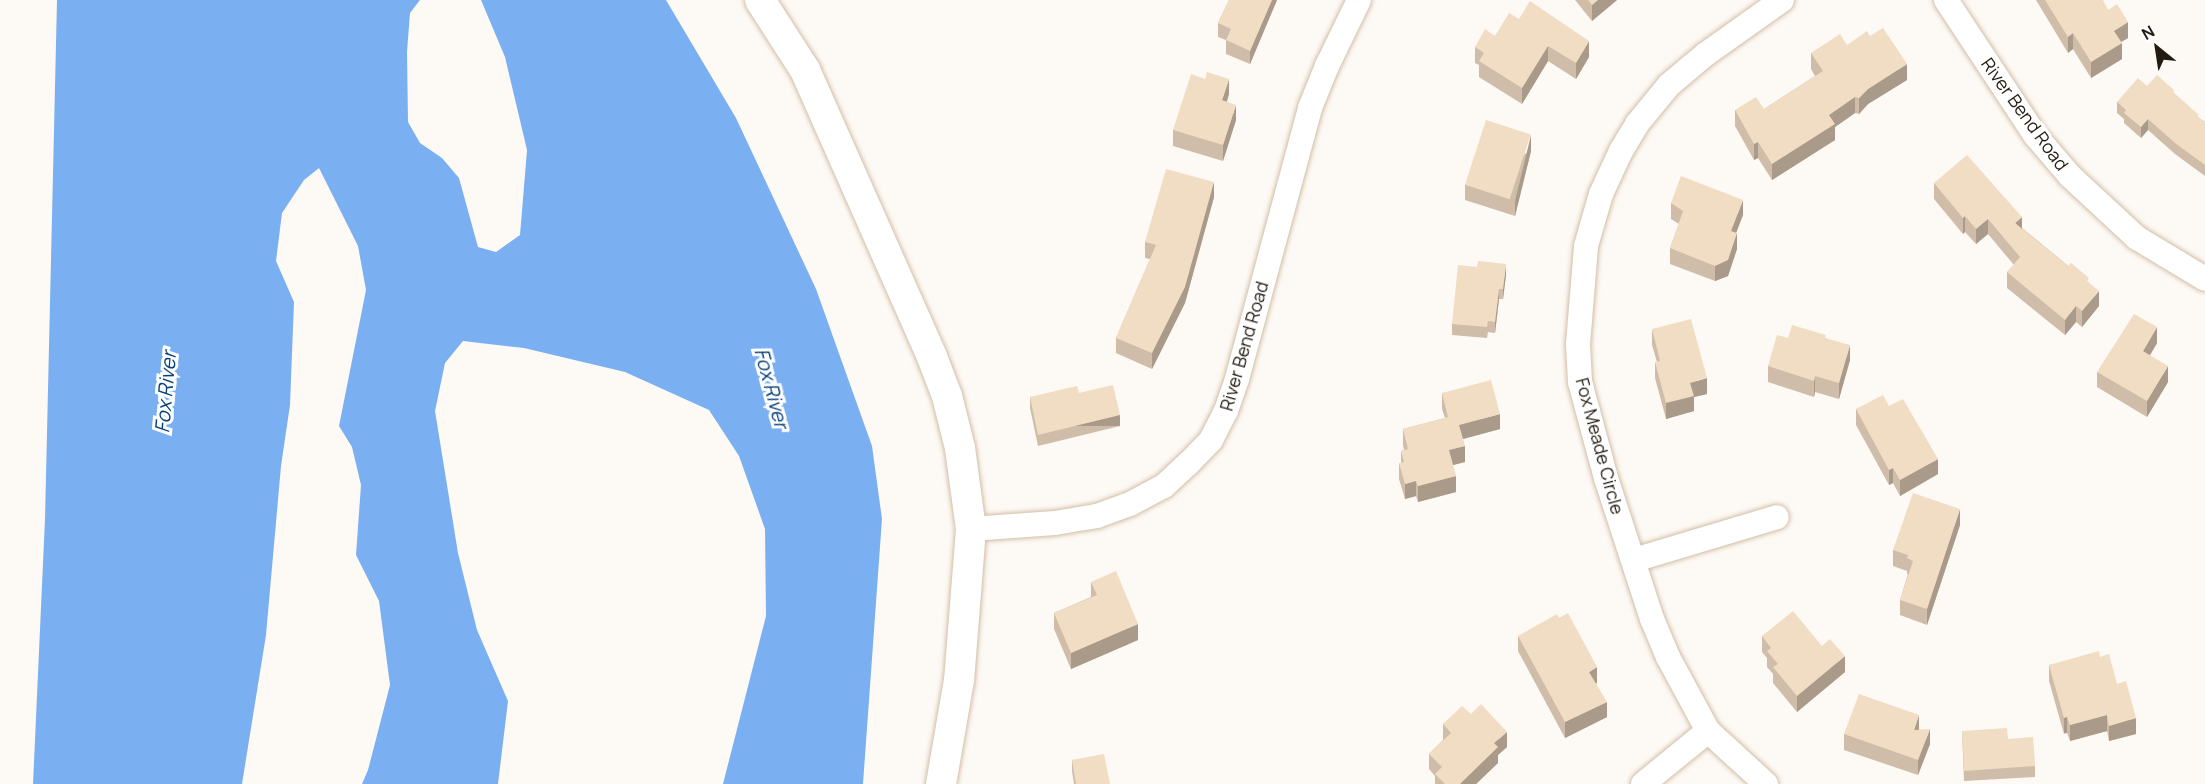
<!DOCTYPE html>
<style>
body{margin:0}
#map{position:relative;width:2205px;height:784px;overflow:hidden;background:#fdf9f4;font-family:Manrope,sans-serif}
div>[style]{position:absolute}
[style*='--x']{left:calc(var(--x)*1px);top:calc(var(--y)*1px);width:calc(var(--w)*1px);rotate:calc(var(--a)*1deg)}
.water>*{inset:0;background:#7ab0f2}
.roads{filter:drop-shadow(0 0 2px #d2bea6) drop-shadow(0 0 2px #d2bea6)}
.minor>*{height:24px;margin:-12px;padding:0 12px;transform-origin:12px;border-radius:12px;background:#fff}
.tertiary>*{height:30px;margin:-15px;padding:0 15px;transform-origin:15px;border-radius:15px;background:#fff}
.wall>*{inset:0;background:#cfbda9}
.shaded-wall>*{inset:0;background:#a99a89;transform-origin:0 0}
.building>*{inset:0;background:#f1dcc4;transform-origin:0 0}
span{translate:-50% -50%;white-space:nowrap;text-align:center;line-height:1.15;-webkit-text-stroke:6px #fff;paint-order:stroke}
.street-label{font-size:18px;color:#221b12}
.water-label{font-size:20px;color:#08417c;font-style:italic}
.north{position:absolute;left:2127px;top:18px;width:60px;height:60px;-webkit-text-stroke:4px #fff;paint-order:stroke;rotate:330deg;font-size:16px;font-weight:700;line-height:24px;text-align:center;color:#221b12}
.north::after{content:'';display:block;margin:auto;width:21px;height:27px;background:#221b12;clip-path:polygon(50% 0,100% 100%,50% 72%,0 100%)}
</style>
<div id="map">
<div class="water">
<div style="clip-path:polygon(57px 0,420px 0,410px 13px,407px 52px,408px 122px,420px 143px,442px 158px,459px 178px,478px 247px,496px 252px,520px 235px,527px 150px,505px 57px,481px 0,666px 0,736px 118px,816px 289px,872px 446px,882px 519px,863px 784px,723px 784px,766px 616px,765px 529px,739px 456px,709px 410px,625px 372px,524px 348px,463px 341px,445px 363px,435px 411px,458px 553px,477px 630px,508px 701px,498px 784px,362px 784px,368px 770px,390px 685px,379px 601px,356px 555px,361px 485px,352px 447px,339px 426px,366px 290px,358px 246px,319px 168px,304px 180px,282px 213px,276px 261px,294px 302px,290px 405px,281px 466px,266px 635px,242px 784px,33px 784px,45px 519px)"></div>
</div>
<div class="roads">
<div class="minor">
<div style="--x:1946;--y:0;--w:162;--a:56.6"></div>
<div style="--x:2035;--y:135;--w:54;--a:49.5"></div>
<div style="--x:2070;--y:176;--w:91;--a:42.8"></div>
<div style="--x:2137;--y:238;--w:79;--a:31.1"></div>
<div style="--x:971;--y:529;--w:84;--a:-4.1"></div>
<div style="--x:1055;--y:523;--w:43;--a:-9.5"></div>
<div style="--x:1097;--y:516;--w:35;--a:-20"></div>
<div style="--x:1130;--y:504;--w:38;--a:-28"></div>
<div style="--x:1164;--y:486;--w:33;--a:-43"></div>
<div style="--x:1188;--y:464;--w:33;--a:-46"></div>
<div style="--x:1211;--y:440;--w:33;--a:-63"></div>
<div style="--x:1226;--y:411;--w:34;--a:-71"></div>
<div style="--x:1237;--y:379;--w:281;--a:-74.9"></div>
<div style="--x:1310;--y:108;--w:45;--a:-68"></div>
<div style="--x:1327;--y:66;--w:73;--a:-64.1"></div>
<div style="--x:1634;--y:560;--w:149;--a:-16.7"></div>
<div style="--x:1643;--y:784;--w:84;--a:-39.2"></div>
<div style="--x:1766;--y:784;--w:79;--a:-137.6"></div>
<div style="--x:1708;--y:731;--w:84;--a:-118.4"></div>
<div style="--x:1668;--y:657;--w:41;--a:-112.8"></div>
<div style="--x:1652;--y:619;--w:148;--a:-108.1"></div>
<div style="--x:1606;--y:478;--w:99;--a:-105.2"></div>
<div style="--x:1580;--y:382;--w:38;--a:-93"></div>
<div style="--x:1578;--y:344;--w:98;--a:-85.3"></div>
<div style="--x:1586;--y:246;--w:54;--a:-73.9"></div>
<div style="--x:1601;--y:194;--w:47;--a:-65.1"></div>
<div style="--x:1621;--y:151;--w:31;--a:-59"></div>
<div style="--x:1637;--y:124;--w:50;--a:-50.6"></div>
<div style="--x:1669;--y:85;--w:48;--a:-40"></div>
<div style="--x:1706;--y:54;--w:93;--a:-35.4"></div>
</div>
<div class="tertiary">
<div style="--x:760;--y:0;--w:83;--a:57.3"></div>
<div style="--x:805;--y:70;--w:314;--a:66.1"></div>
<div style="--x:932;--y:357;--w:42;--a:69"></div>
<div style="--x:947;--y:396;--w:54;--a:76"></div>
<div style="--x:960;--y:448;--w:82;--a:82.3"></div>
<div style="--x:971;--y:529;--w:151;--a:94.5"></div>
<div style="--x:959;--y:680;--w:106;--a:99.8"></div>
</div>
</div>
<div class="wall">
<div style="clip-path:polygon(1229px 0,1277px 0,1250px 64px,1226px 54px,1226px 40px,1218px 37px,1218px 23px)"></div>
<div style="clip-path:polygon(1575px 0,1617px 0,1592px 21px)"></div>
<div style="clip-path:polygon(2036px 0,2077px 0,2108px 10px,2128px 38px,2121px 42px,2122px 59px,2091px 78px,2073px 49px,2068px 53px)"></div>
<div style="clip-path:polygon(1519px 19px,1589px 57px,1576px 79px,1548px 61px,1522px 104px,1479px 77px,1479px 65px,1475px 63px,1475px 47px,1495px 36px)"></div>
<div style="clip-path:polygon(1870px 36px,1907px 80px,1868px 104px,1859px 114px,1855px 113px,1835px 127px,1835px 140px,1772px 180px,1758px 158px,1754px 160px,1735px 126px,1735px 110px,1764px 109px,1815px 76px,1811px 69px,1811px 53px,1847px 45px)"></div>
<div style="clip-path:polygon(1229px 94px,1227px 102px,1236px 120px,1223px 161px,1173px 146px,1173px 130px)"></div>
<div style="clip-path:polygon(2174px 94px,2199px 118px,2205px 122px,2205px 176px,2175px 154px,2148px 130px,2141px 138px,2124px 123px,2124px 119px,2117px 113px,2117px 102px)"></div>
<div style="clip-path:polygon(1531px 151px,1515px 216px,1465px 200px,1465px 185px)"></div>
<div style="clip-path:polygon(1934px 183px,2022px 228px,2089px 283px,2099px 306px,2082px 327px,2076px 322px,2065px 335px,2007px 288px,2007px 272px,2014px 265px,1988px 234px,1976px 244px,1965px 232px,1963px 234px,1934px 199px)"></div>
<div style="clip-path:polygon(1214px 197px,1185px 303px,1152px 369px,1116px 353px,1116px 338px,1150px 259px,1145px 258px,1145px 242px)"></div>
<div style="clip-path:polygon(1671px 203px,1743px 215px,1736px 233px,1737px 249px,1728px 276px,1715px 281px,1670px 264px,1670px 248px,1679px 224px,1671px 219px)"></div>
<div style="clip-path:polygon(1506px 275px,1503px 299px,1499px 299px,1495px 333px,1488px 332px,1487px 338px,1452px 335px,1452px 324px)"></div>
<div style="clip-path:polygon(1652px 329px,1707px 394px,1694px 397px,1694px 411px,1666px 419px,1655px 378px,1655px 362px,1657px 362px,1652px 345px)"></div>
<div style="clip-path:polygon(1788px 338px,1826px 338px,1850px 360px,1839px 399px,1815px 392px,1814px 397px,1768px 382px,1768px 366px)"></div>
<div style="clip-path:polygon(2157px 343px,2150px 355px,2168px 382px,2147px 417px,2097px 387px,2097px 372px)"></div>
<div style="clip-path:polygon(1079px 393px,1120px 426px,1038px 446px,1030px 408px,1030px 397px)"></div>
<div style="clip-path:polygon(1442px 393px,1500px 429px,1463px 439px,1465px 462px,1453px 465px,1456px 492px,1418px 502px,1416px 496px,1405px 499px,1399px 479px,1399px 463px,1401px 463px,1401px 451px,1404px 450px,1403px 445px,1403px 429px,1445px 418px,1442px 409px)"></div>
<div style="clip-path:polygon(1889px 406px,1938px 474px,1900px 496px,1893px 483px,1889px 485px,1856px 425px,1856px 409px)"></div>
<div style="clip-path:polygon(1960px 525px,1927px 625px,1900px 615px,1900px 600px,1908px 574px,1907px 574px,1907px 571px,1893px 566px,1893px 550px)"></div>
<div style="clip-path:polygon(1091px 582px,1138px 640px,1071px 669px,1054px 629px,1054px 613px,1091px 597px)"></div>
<div style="clip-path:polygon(1518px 636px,1597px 683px,1596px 683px,1607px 717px,1565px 738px,1518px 651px)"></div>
<div style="clip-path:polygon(1762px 636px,1822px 646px,1845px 672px,1797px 712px,1773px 683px,1773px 674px,1767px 667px,1767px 658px,1762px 652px)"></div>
<div style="clip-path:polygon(2100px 657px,2117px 684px,2136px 734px,2109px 741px,2107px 731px,2070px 741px,2067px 733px,2064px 734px,2049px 681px,2049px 665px)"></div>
<div style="clip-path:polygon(1471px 714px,1507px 747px,1498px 755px,1498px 763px,1476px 784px,1435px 784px,1435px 776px,1429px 769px,1429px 754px,1443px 740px,1443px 724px)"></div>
<div style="clip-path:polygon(1919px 729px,1930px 744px,1918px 775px,1844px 750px,1844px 734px)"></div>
<div style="clip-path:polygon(1962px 731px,2008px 739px,2035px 766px,2035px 777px,1964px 781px)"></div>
<div style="clip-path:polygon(1072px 760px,1110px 784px,1074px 784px,1072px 771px)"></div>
</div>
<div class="shaded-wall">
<div style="clip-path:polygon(1272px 0,1277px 0,1250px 64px,1250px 51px)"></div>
<div style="clip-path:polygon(1598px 0,1617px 0,1592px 21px,1592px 5px)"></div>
<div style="clip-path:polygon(2128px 22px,2128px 38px,2114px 46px,2114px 31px)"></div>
<div style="clip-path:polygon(2073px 33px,2073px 49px,2068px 53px,2068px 37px)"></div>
<div style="clip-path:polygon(1589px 41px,1589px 57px,1576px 79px,1576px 63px)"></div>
<div style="clip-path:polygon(2122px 43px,2122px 59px,2091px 78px,2091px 62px)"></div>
<div style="clip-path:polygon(1548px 46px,1548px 61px,1522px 104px,1522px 88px)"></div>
<div style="clip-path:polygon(1907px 64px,1907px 80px,1868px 104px,1859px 114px,1859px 98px,1868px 89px)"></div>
<div style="clip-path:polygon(1229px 79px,1229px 94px,1222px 116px,1222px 100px)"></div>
<div style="clip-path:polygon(1855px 97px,1855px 113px,1835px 127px,1835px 140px,1772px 180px,1772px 164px,1829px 115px)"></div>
<div style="clip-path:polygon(1236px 105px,1236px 120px,1223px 161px,1223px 145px)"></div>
<div style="clip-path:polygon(2148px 119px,2148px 130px,2141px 138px,2141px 127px)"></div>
<div style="clip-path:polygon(1531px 135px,1531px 151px,1515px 216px,1515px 201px)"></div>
<div style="clip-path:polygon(1758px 142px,1758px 158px,1754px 160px,1754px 144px)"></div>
<div style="clip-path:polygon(1214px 182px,1214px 197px,1185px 303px,1152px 369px,1152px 353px)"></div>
<div style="clip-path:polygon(1743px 200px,1743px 215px,1731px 246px,1731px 231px)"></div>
<div style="clip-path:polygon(1965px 216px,1965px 232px,1963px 234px,1963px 218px)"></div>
<div style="clip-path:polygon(2022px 217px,2022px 232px,2015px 223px)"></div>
<div style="clip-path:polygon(1988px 219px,1988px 234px,1976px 244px,1976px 229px)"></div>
<div style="clip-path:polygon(1737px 233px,1737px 249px,1728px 276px,1715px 281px,1715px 266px)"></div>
<div style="clip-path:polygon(1506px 264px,1506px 275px,1503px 299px,1503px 289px)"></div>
<div style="clip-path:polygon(1499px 289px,1499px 299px,1495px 333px,1495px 322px)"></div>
<div style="clip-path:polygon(2099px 291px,2099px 306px,2082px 327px,2082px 311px)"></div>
<div style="clip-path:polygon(2076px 306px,2076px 322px,2065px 335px,2065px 320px)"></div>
<div style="clip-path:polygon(2157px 327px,2157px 343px,2143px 367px,2143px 351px)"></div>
<div style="clip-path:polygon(1850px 345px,1850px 360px,1839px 399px,1839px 383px)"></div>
<div style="clip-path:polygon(2168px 366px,2168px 382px,2147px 417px,2147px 401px)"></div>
<div style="clip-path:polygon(1815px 376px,1815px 392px,1814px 397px,1814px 381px)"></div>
<div style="clip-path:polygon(1707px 378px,1707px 394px,1694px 397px,1694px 411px,1666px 419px,1666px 403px,1690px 383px)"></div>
<div style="clip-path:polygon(1500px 414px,1500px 429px,1459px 440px,1459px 425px)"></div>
<div style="left:1120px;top:415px;width:11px;height:84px;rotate:90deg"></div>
<div style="clip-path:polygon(1465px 446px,1465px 462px,1449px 466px,1449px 450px)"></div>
<div style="clip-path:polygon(1938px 459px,1938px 474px,1900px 496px,1900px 480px)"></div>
<div style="clip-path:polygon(1893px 468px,1893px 483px,1889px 485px,1889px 470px)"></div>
<div style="clip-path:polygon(1456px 476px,1456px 492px,1418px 502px,1418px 486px)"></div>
<div style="clip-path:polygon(1416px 481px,1416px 496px,1405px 499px,1405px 484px)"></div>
<div style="clip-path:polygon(1960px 509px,1960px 525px,1927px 625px,1927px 609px)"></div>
<div style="clip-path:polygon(1138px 624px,1138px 640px,1071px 669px,1071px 653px)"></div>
<div style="clip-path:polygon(1845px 656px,1845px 672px,1797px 712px,1797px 696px)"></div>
<div style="clip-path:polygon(1597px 667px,1597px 683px,1589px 687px,1589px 672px)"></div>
<div style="clip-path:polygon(1607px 702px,1607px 717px,1565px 738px,1565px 722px)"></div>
<div style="clip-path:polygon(1919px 715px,1919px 730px,1914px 730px)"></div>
<div style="clip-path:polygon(2107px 715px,2107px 731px,2070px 741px,2070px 725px)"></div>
<div style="left:2067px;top:717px;width:16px;height:3px;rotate:90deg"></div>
<div style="clip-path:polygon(2136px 718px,2136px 734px,2109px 741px,2109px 726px)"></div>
<div style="clip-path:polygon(1930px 729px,1930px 744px,1918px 775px,1918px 760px)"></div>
<div style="clip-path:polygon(1507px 732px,1507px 747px,1498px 755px,1498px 763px,1476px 784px,1460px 784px,1494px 743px)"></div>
</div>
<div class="building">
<div style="clip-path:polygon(1229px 0,1272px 0,1250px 51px,1226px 40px,1231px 29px,1218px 23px)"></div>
<div style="clip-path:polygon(1588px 0,1598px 0,1592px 5px)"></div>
<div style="clip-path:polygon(2045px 0,2103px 0,2108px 10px,2117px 4px,2128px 22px,2114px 31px,2122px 43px,2091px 62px,2073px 33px,2068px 37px)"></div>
<div style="clip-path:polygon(1530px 1px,1589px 41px,1576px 63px,1548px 46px,1522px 88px,1479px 61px,1484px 53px,1475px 47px,1485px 29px,1495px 36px,1509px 13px,1519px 19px)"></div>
<div style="clip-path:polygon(1883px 28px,1907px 64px,1868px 89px,1859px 98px,1855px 97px,1829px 115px,1835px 124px,1772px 164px,1758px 142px,1754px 144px,1735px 110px,1756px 97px,1764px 109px,1823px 71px,1811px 53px,1840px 34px,1847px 45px,1867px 31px,1870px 36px)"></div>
<div style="clip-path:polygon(1207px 72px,1229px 79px,1222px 100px,1236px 105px,1223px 145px,1173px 130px,1191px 74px,1205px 79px)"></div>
<div style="clip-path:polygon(2157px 75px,2174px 90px,2173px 92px,2199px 115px,2197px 117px,2205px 122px,2205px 165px,2175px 143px,2148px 119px,2141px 127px,2124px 113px,2126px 110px,2117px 102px,2138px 78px,2147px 86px)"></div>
<div style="left:1486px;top:120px;width:47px;height:68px;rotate:18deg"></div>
<div style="clip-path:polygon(1967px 155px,2022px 217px,2015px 223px,2068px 266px,2071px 263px,2089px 278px,2087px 281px,2099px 291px,2082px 311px,2076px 306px,2065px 320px,2007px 272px,2020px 257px,1988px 219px,1976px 229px,1965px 216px,1963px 218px,1934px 183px)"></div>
<div style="clip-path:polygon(1166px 169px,1214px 182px,1185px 287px,1152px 353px,1116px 338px,1156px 245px,1145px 242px)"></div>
<div style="clip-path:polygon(1681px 176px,1743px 200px,1731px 231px,1737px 233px,1728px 260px,1715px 266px,1670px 248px,1683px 211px,1671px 203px)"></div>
<div style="clip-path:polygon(1478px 261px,1506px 264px,1503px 289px,1499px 289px,1495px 322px,1488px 321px,1487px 327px,1452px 324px,1458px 265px,1477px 267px)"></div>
<div style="clip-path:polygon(2134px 314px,2157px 327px,2143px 351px,2168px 366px,2147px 401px,2097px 372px)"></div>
<div style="clip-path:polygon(1691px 319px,1707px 378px,1690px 383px,1694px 396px,1666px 403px,1655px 362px,1660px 361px,1652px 329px)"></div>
<div style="clip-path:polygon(1792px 325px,1826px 335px,1825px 338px,1850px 345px,1839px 383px,1815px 376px,1814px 381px,1768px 366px,1777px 335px,1788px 338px)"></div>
<div style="clip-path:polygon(1491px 380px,1500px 414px,1459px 425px,1465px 446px,1449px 450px,1456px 476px,1418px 486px,1416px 481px,1405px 484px,1399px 463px,1404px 462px,1401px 451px,1408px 449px,1403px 429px,1448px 417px,1442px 393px)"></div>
<div style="clip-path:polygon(1113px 385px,1120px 415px,1038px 435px,1030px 397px,1077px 386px,1079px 393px)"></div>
<div style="clip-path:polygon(1883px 395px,1889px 406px,1903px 399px,1938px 459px,1900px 480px,1893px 468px,1889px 470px,1856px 409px)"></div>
<div style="clip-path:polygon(1913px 493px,1960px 509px,1927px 609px,1900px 600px,1913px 561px,1907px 558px,1908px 555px,1893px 550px)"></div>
<div style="clip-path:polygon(1116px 571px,1138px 624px,1071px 653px,1054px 613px,1097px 595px,1091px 582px)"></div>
<div style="clip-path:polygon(1793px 611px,1822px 646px,1830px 639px,1845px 656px,1797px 696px,1773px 667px,1778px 664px,1767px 651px,1771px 648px,1762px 636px)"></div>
<div style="clip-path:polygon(1568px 613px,1597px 667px,1589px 672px,1607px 702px,1565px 722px,1518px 636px,1557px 614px,1559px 618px)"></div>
<div style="clip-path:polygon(2099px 651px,2100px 657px,2109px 654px,2117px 684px,2126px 681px,2136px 718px,2109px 726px,2107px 715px,2070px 725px,2067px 717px,2064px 718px,2049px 665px)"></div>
<div style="clip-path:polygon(1859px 694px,1919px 715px,1914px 730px,1930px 729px,1918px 760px,1844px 734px)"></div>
<div style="clip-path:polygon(1481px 704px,1507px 732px,1494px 743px,1498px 747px,1460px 784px,1445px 784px,1435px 774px,1442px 767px,1429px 754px,1451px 733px,1443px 724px,1462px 706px,1471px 714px)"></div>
<div style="clip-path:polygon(2007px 728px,2008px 739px,2033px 737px,2035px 766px,1964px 771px,1962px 731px)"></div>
<div style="clip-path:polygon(1104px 754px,1110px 784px,1076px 784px,1072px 760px)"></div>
</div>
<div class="street-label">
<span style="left:2025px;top:114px;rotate:54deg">River Bend Road</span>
<span style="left:1244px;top:346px;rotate:-74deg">River Bend Road</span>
<span style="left:1600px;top:446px;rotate:75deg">Fox Meade Circle</span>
</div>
<div class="water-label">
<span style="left:772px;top:388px;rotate:75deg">Fox River</span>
<span style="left:165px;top:392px;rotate:-85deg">Fox River</span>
</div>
<div class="north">N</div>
</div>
